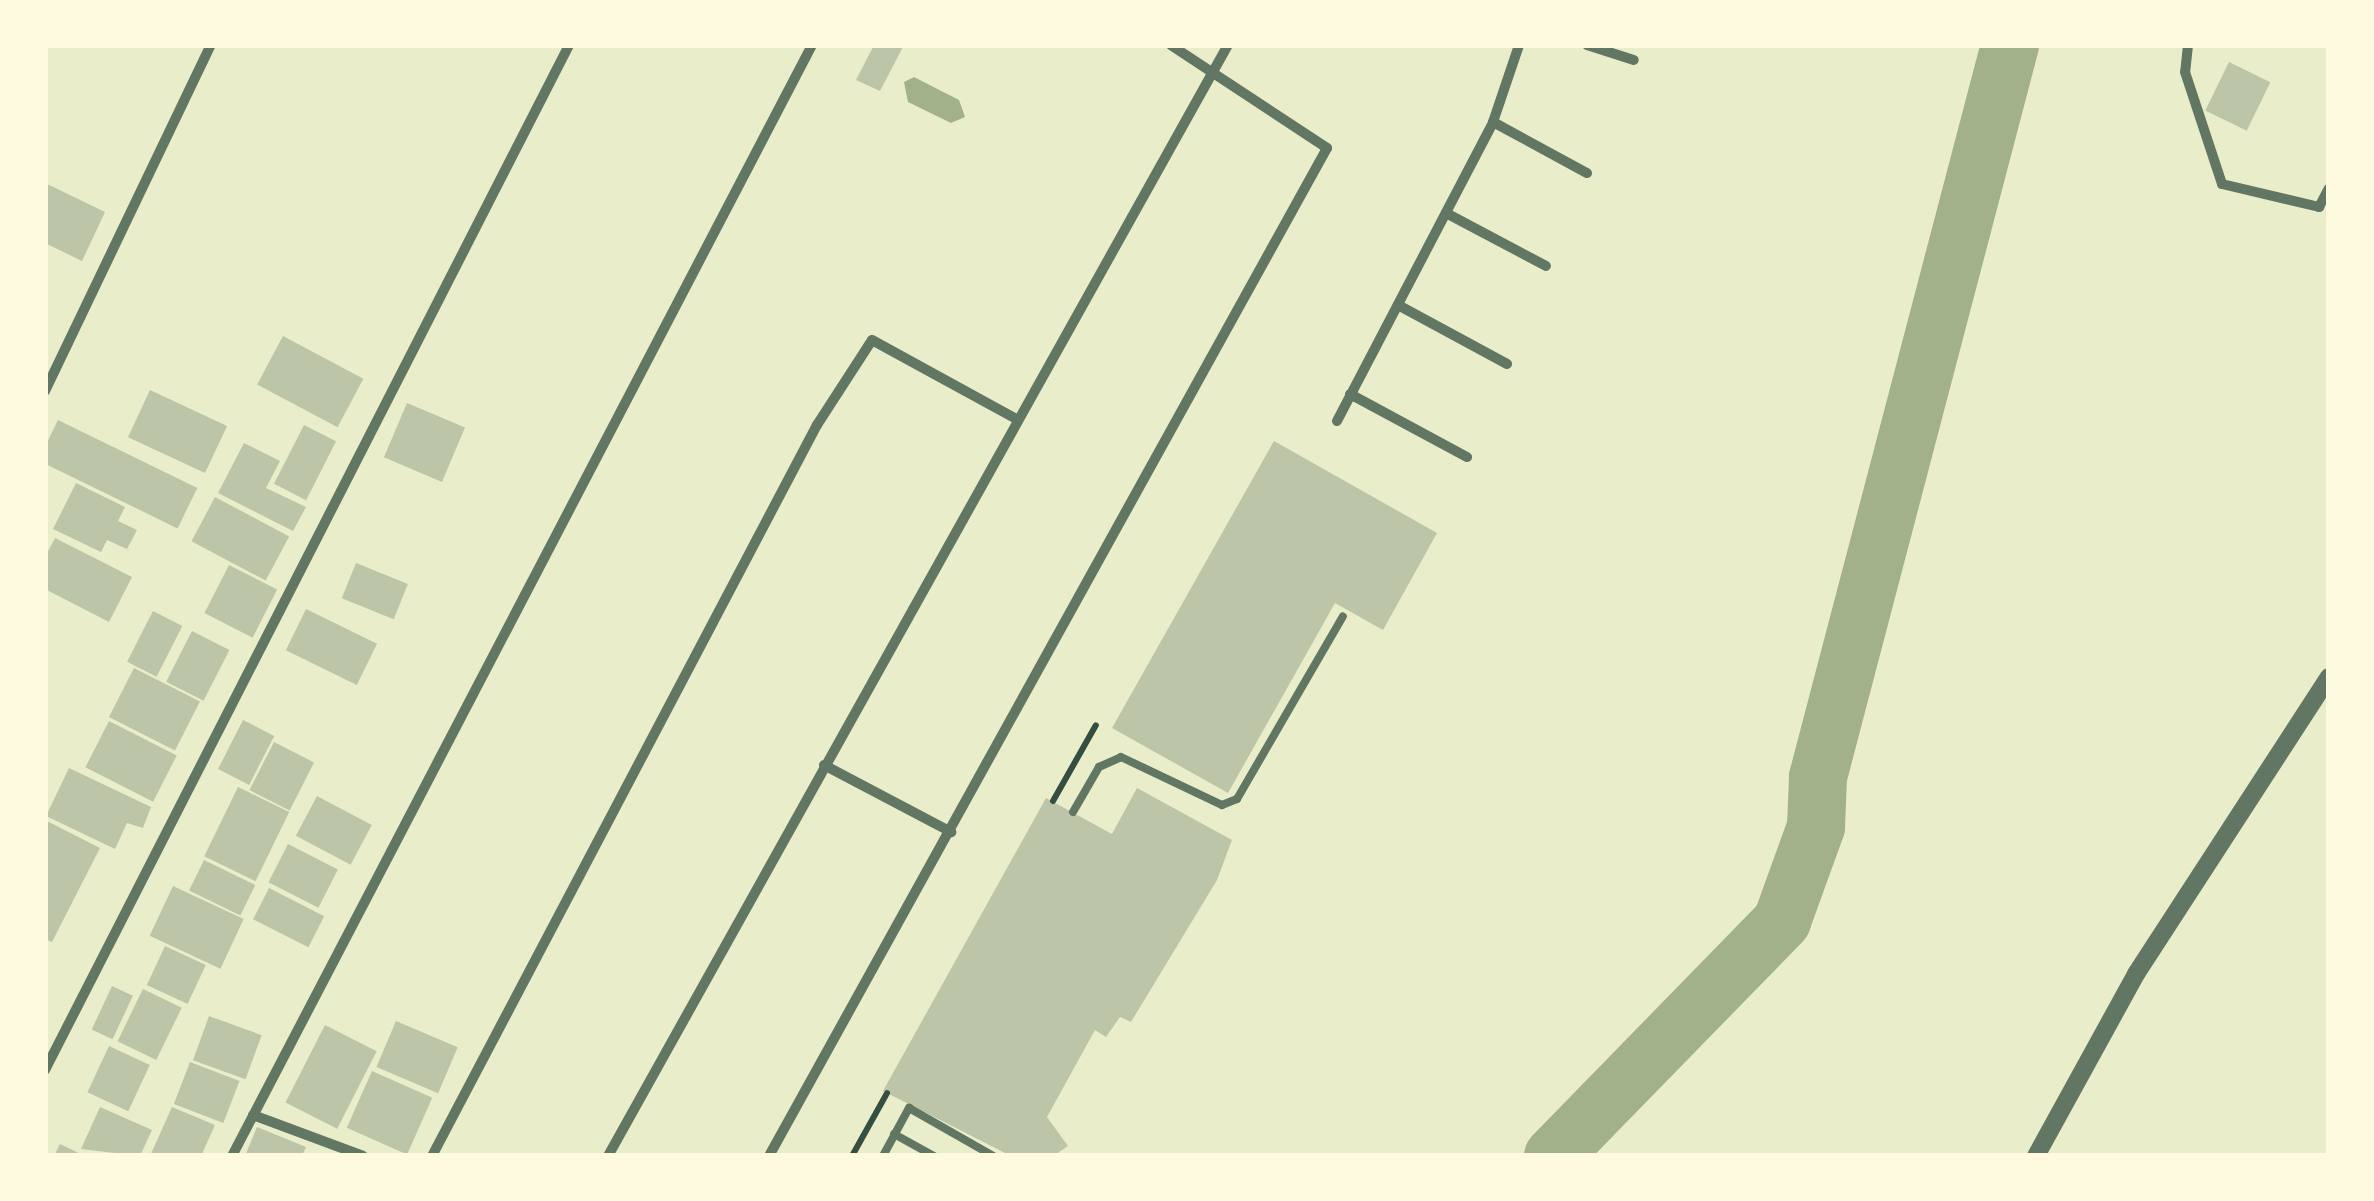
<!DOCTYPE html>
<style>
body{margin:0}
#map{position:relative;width:2374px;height:1201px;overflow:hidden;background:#e9edc9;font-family:Signika,sans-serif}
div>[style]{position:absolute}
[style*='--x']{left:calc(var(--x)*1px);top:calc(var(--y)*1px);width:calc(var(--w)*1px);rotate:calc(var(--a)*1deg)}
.water>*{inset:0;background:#a3b18a}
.river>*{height:58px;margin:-29px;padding:0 29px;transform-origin:29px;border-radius:29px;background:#a3b18a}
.building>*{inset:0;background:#bcc5a7;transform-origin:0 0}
.path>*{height:6px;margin:-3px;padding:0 3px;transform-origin:3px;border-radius:3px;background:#344e41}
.service>*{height:8px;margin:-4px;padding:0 4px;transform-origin:4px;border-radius:4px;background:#617663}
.minor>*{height:10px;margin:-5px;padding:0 5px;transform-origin:5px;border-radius:5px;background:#617663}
.tertiary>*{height:18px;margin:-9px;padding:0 9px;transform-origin:9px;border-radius:9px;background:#617663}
span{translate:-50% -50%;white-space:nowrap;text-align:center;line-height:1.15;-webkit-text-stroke:10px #fefae0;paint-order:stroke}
.frame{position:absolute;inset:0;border:48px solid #fefae0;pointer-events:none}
</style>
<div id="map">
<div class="water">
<div style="clip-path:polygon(914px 77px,959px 100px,965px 117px,951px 123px,908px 102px,904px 82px)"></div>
</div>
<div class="river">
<div style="--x:1553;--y:1156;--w:328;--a:-45.7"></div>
<div style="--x:1782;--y:921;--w:100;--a:-70.1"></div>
<div style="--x:1816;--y:827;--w:50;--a:-87.7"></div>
<div style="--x:1818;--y:777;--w:757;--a:-75.3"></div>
</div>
<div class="building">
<div style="clip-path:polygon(874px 45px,904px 45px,880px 91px,856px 80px)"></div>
<div style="left:2229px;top:62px;width:46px;height:54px;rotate:26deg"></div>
<div style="clip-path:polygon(45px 183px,105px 212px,82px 261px,45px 243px)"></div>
<div style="left:283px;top:336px;width:91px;height:55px;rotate:28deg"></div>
<div style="left:150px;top:390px;width:85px;height:52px;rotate:25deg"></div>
<div style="left:407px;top:403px;width:63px;height:59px;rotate:23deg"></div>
<div style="left:58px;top:420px;width:155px;height:45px;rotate:26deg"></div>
<div style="left:304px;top:425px;width:36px;height:66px;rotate:27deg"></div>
<div style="clip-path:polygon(1274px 441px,1437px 533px,1383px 630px,1335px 603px,1228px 793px,1112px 728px)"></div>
<div style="clip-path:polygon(244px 443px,280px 461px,266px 488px,306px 507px,293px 531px,218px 493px)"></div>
<div style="clip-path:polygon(76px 483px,125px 507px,118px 521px,137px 530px,127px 549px,107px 540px,101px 552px,53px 529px)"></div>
<div style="left:215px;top:497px;width:84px;height:50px;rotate:28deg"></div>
<div style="clip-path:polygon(55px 538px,132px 577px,109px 622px,45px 589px,45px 557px)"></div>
<div style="left:356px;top:563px;width:56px;height:38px;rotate:22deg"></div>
<div style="left:229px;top:565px;width:54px;height:54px;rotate:27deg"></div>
<div style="left:306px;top:609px;width:79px;height:46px;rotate:26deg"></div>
<div style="left:153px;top:611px;width:33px;height:57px;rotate:27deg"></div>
<div style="left:192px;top:631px;width:42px;height:57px;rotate:27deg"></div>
<div style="left:134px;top:668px;width:74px;height:55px;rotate:27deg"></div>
<div style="left:243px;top:720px;width:35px;height:55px;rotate:27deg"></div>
<div style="left:109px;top:721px;width:76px;height:52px;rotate:27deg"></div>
<div style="left:274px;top:742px;width:45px;height:54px;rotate:27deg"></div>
<div style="clip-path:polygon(69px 768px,151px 807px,143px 828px,127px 823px,115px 849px,46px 816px)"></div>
<div style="left:238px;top:787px;width:57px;height:77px;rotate:26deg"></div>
<div style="clip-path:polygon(1137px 788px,1232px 840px,1217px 880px,1131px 1022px,1120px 1017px,1106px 1037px,1095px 1030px,1047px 1117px,1068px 1146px,1053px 1156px,1011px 1156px,883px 1091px,1046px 798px,1112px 834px)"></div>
<div style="left:317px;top:796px;width:62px;height:45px;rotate:28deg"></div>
<div style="clip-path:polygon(45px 820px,100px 848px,52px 942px,45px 939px)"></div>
<div style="left:288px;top:844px;width:56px;height:43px;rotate:27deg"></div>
<div style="left:204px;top:860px;width:57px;height:34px;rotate:26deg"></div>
<div style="left:173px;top:886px;width:78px;height:55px;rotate:25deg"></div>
<div style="left:269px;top:888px;width:62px;height:35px;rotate:27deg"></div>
<div style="left:165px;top:946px;width:45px;height:43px;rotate:25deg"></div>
<div style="left:112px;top:986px;width:23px;height:48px;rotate:25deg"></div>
<div style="left:143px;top:989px;width:43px;height:58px;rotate:26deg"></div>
<div style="left:209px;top:1016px;width:56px;height:47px;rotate:20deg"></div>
<div style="left:396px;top:1021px;width:67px;height:50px;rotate:23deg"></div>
<div style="left:325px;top:1025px;width:58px;height:87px;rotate:27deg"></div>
<div style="left:109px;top:1046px;width:45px;height:51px;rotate:25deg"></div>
<div style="left:190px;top:1062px;width:53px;height:45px;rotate:21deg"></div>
<div style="left:372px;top:1071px;width:66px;height:62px;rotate:24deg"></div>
<div style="clip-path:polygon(100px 1107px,152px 1130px,140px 1156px,81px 1149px)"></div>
<div style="clip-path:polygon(172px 1107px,215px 1125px,201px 1156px,150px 1156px)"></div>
<div style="clip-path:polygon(257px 1127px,306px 1147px,302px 1156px,245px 1156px)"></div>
<div style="clip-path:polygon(60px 1144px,85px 1156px,54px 1156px)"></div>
</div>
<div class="path">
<div style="--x:1053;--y:801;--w:87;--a:-60.5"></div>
<div style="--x:852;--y:1156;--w:72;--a:-60.9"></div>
</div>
<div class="service">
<div style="--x:1073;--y:812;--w:52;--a:-60"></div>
<div style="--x:1099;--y:767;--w:24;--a:-24"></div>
<div style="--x:1121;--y:757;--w:112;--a:25.4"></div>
<div style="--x:1222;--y:805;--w:16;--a:-22"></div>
<div style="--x:1237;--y:799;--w:211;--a:-59.9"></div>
<div style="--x:894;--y:1134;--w:46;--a:28.8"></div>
<div style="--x:883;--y:1156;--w:55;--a:-61.6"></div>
<div style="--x:909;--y:1108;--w:97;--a:29.7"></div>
</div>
<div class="minor">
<div style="--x:1587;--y:45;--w:49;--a:17.7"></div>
<div style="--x:2188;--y:45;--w:27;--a:96"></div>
<div style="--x:2185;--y:72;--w:118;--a:71.7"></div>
<div style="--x:2222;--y:184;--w:100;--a:13.3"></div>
<div style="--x:2319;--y:207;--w:21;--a:-62"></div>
<div style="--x:1493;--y:122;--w:107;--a:28.5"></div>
<div style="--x:1446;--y:213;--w:113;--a:27.9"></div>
<div style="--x:1398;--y:305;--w:124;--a:28.4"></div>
<div style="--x:45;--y:391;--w:384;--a:-64.4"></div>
<div style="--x:1350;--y:394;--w:133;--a:28.3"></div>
<div style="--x:1337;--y:421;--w:337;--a:-62.4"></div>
<div style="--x:1493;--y:122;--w:81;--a:-71.3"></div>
<div style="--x:824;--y:765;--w:144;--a:27.8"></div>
<div style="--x:45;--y:1070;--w:1151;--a:-62.92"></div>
<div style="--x:253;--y:1115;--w:117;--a:20.4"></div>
<div style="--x:232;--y:1156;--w:1253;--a:-62.43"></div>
<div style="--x:432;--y:1156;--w:826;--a:-62.23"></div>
<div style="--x:817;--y:425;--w:101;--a:-57.1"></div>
<div style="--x:872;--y:340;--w:166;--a:28.7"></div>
<div style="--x:608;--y:1156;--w:1272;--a:-60.84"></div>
<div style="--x:769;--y:1156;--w:1152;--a:-61.03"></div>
<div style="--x:1327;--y:148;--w:187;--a:-146.6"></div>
</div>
<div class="tertiary">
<div style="--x:2036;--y:1156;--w:208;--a:-61.2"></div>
<div style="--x:2136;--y:974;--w:354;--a:-57"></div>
</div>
<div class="frame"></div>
</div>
